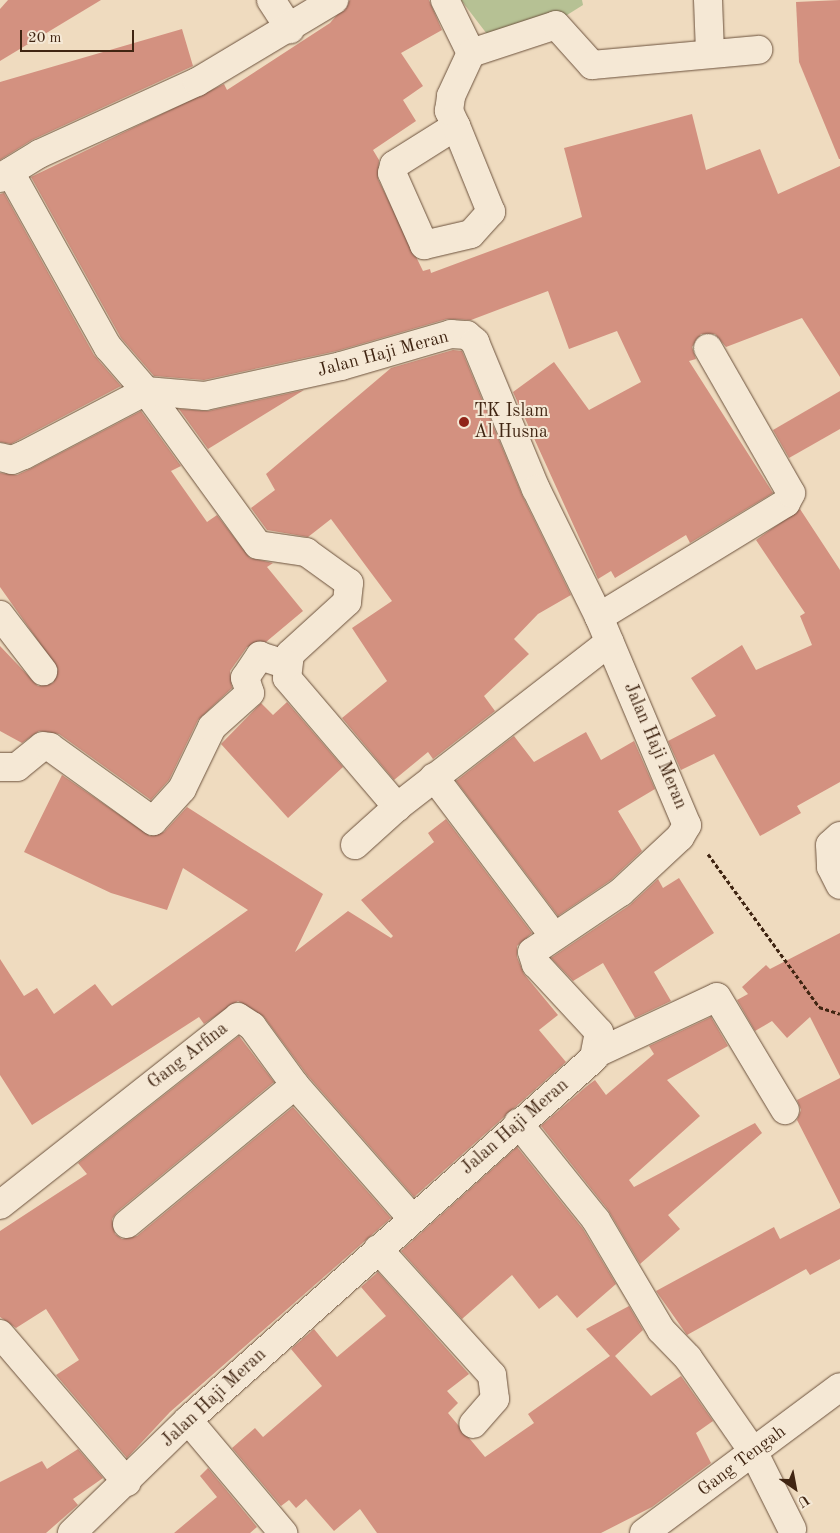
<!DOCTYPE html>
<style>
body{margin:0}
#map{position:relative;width:840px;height:1533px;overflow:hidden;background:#efdbbf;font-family:"Old Standard TT",serif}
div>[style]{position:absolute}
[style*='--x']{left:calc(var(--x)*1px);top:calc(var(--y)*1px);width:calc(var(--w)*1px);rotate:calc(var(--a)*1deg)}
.green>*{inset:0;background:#b6c194}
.building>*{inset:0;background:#d39180}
.path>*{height:3px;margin-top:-1.5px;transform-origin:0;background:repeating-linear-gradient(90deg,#402512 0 4px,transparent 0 6.5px)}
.roads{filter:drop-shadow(0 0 1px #6c523d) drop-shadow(0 0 1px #6c523d)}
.minor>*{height:28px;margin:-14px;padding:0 14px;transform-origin:14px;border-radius:14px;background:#f5e8d5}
.dots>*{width:14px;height:14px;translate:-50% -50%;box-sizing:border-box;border:2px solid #f5e8d5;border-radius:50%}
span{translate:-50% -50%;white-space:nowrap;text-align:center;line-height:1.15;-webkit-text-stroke:4px #f5e8d5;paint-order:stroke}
.street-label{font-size:18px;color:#402512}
.poi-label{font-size:18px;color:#402512}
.left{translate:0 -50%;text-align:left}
.north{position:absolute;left:770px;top:1463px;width:50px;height:50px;-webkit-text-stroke:4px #f5e8d5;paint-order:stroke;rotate:147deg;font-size:14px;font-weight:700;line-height:20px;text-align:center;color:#402512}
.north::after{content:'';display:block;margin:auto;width:18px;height:22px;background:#402512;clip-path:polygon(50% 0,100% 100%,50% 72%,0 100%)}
.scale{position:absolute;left:20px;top:30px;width:114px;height:22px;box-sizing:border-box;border:2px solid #402512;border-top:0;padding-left:6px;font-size:15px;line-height:18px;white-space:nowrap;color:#402512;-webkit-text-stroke:4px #f5e8d5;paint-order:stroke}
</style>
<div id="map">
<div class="green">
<div style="clip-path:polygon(461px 0,582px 0,583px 5px,503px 55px)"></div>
</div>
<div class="building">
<div style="clip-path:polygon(8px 0,101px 0,0 61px,0 9px)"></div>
<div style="clip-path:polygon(350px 0,429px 0,442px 30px,401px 53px,423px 86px,403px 100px,416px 121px,373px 150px,379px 160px,378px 179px,423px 271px,430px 269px,431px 273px,582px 217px,564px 148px,692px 114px,706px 170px,760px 149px,778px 194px,840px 166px,840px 377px,802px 318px,726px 347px,715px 334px,701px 334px,692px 347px,696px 359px,689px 361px,773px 493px,690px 543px,686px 535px,615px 578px,611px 571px,598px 579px,513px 392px,554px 362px,589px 410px,641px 382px,617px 331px,569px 349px,548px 291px,471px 320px,447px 319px,337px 351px,204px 380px,154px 376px,121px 338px,31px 177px,224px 84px,227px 90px,330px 23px)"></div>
<div style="clip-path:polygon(840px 0,840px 159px,839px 159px,799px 62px,796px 2px)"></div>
<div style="clip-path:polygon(182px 29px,193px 66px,32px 140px,0 160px,0 82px)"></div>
<div style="clip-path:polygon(4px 193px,94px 355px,121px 386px,11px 444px,0 442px,0 194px)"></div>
<div style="clip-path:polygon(453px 350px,462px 351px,522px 495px,571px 595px,538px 614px,514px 639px,529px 654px,484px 696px,495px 711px,433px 759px,428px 752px,394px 780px,342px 718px,387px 681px,352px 628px,392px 601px,331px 519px,308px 537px,267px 530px,251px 508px,275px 490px,266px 474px,391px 368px)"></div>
<div style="clip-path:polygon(304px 390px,208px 449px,179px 409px,208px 411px)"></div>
<div style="clip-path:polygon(840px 391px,840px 429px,789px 458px,773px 430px)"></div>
<div style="clip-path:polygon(141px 411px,181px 466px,171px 471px,207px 522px,217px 515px,250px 558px,273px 563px,267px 567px,303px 611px,266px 642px,247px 647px,230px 671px,232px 688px,198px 720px,169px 780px,151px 800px,59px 734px,39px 731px,22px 743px,0 731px,0 646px,38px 686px,53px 683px,58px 669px,0 587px,0 473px,17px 475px,30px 469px)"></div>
<div style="clip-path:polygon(800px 509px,840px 570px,840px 782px,797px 806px,801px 813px,760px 836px,714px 754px,681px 770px,668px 741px,716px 716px,691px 678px,742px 645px,756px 670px,812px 645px,800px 616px,805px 613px,756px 540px)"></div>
<div style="clip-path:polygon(287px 702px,343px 767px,288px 818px,221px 744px,261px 703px,273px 715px)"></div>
<div style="clip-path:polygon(586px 732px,601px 760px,634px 741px,655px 789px,618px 811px,642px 851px,611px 880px,558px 916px,456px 781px,514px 736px,534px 762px)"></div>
<div style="clip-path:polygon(62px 775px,150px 836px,164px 832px,187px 807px,323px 894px,295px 952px,348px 911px,391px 938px,393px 936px,361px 900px,434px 842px,428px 833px,446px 819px,532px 933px,517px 946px,517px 957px,524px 974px,558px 1015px,539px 1030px,566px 1062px,414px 1197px,307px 1075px,264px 1017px,238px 1001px,204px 1024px,199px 1017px,32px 1125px,0 1075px,0 959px,24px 996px,37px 988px,54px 1014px,95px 984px,112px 1006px,248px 910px,183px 868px,167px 910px,111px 893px,24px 852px)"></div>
<div style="clip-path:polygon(679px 878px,714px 933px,654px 972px,671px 1001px,635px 1018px,603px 963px,573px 981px,551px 958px,630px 905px,658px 879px,663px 888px)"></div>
<div style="clip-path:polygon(840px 933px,840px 1076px,810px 1017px,787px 1038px,772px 1021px,755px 1031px,737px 1000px,748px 994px,742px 987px,766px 965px,770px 969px)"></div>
<div style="clip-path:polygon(711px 1017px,728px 1046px,667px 1080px,700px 1116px,629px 1180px,634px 1187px,755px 1123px,762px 1133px,668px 1215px,680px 1229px,640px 1264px,608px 1210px,541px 1126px,587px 1086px,595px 1080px,606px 1095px,654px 1054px,649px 1046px)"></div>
<div style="clip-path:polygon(239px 1036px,274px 1082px,117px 1212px,112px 1219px,115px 1234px,122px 1239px,137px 1236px,293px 1107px,391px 1218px,170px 1412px,127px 1458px,56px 1375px,79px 1360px,46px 1309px,16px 1328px,0 1317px,0 1231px,87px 1174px,78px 1163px)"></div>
<div style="clip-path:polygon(840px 1078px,840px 1204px,797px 1120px,801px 1110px,797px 1100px)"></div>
<div style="clip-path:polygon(517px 1147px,583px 1229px,616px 1284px,577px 1318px,557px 1295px,539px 1309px,512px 1275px,462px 1319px,401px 1251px)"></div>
<div style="clip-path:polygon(840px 1208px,840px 1259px,810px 1275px,806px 1269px,687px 1335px,656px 1291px,774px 1227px,780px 1239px)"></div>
<div style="clip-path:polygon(378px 1272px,469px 1374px,447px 1391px,458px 1403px,448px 1413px,485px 1457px,534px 1423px,528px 1414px,610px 1356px,586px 1329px,629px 1306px,643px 1330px,615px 1356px,651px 1396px,681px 1376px,713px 1421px,696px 1433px,711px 1463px,652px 1507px,601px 1533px,377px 1533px,360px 1509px,334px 1531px,306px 1499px,296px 1508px,289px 1500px,281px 1506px,232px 1448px,255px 1428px,263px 1437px,322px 1386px,291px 1349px,314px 1329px,337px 1357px,386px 1316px,361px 1287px)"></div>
<div style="clip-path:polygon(78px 1449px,103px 1478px,73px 1499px,78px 1505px,46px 1533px,0 1533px,0 1482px,42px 1461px,47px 1469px)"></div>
<div style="clip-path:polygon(208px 1468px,257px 1527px,250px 1533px,174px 1533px,217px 1497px,200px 1476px)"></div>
</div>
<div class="path">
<div style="--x:708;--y:854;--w:189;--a:54"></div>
<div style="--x:819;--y:1007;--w:22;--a:18"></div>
</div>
<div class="roads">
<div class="minor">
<div style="--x:271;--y:0;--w:35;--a:57"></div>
<div style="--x:445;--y:0;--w:59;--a:63.9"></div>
<div style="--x:471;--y:53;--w:89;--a:-18.2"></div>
<div style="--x:556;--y:25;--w:54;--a:48"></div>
<div style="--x:592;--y:65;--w:167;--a:-5.2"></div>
<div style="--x:708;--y:0;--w:52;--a:87.8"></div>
<div style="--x:456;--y:126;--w:73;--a:147.8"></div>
<div style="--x:394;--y:165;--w:8;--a:104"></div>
<div style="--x:392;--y:173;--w:79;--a:66"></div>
<div style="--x:424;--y:245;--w:48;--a:-13.2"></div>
<div style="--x:471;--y:234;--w:30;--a:-48"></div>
<div style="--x:491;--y:212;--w:93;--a:-112.1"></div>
<div style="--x:456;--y:126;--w:17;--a:-115"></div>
<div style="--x:449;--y:111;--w:15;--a:-82"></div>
<div style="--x:451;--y:96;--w:47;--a:-65.1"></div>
<div style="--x:10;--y:172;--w:201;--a:60.8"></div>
<div style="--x:108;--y:347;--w:58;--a:49.2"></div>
<div style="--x:146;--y:391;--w:190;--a:54"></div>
<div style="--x:258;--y:545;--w:49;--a:8.3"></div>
<div style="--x:306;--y:552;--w:53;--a:35.8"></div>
<div style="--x:349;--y:583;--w:19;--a:96"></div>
<div style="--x:347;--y:602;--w:77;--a:137.6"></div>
<div style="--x:290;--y:654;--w:24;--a:97"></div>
<div style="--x:287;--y:678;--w:170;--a:49.5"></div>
<div style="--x:0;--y:178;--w:46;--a:-31.6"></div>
<div style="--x:39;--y:154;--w:174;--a:-24.5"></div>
<div style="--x:197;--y:82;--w:160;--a:-30.9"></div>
<div style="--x:0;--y:457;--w:12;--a:14"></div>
<div style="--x:12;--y:460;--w:13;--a:-23"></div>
<div style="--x:24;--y:455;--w:138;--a:-27.7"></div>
<div style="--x:146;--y:391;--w:59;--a:4.8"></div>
<div style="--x:205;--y:396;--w:139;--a:-12.4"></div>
<div style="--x:341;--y:366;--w:115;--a:-16.2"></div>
<div style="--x:451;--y:334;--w:16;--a:4"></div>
<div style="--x:467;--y:335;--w:11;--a:41"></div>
<div style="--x:475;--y:342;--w:159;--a:67.5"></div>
<div style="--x:536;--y:489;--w:143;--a:63.8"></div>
<div style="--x:599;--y:617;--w:226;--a:67.1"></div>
<div style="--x:687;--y:825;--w:14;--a:120"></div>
<div style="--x:680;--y:837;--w:81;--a:137"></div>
<div style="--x:621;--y:892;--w:107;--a:146"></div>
<div style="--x:532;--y:952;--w:13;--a:72"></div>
<div style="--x:536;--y:964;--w:93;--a:47.2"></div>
<div style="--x:599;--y:1032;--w:26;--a:101"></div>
<div style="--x:594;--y:1058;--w:544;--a:138.28"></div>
<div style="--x:188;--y:1420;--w:162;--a:135.8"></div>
<div style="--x:0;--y:615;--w:71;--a:52.5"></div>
<div style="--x:599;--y:617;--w:219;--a:-31.4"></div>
<div style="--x:786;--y:503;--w:11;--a:-63"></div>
<div style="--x:791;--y:493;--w:167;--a:-119.8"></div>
<div style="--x:0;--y:767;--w:17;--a:0"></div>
<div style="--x:17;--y:767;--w:33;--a:-39"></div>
<div style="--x:43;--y:746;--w:7;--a:8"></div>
<div style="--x:50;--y:747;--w:127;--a:35.7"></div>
<div style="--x:153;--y:821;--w:43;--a:-47.8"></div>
<div style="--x:182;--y:789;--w:69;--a:-64.2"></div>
<div style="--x:212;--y:727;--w:51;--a:-41.8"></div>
<div style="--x:250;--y:693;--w:16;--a:-108"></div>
<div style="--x:245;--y:678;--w:27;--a:-56"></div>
<div style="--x:260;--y:656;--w:28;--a:18"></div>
<div style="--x:434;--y:777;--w:198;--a:53"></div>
<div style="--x:840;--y:836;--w:13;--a:138"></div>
<div style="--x:830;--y:845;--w:22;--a:87"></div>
<div style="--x:831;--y:867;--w:20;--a:63"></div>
<div style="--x:355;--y:845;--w:57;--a:-42.1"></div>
<div style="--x:397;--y:807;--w:269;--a:-37.8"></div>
<div style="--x:597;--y:1053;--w:132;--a:-25"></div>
<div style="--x:717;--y:997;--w:132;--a:59"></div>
<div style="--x:518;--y:1123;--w:124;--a:51.2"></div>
<div style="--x:596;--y:1220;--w:128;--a:59.4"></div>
<div style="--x:661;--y:1330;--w:39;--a:46"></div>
<div style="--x:688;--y:1358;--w:116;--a:55.2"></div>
<div style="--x:754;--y:1453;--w:85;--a:63.4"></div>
<div style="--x:0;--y:1205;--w:303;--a:-38.3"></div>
<div style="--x:238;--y:1017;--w:17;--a:33"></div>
<div style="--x:252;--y:1026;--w:73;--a:53.9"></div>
<div style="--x:295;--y:1085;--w:177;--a:48.7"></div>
<div style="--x:127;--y:1224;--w:218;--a:-39.6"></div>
<div style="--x:378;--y:1249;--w:170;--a:47.9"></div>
<div style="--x:492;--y:1375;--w:24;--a:83"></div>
<div style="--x:495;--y:1399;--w:33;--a:131"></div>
<div style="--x:0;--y:1334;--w:195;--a:49.4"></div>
<div style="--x:188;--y:1420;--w:148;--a:49.9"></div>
<div style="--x:644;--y:1533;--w:244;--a:-36.7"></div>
</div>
</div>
<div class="dots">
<div style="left:464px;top:422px;background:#8f2418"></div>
</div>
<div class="street-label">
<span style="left:383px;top:354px;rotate:-15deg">Jalan Haji Meran</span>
<span style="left:655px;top:746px;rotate:67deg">Jalan Haji Meran</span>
<span style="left:188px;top:1056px;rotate:-38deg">Gang Arfina</span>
<span style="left:515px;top:1127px;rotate:-41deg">Jalan Haji Meran</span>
<span style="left:214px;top:1398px;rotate:-43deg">Jalan Haji Meran</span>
<span style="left:742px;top:1461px;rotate:-37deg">Gang Tengah</span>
</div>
<div class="poi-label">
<span class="left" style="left:474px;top:422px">TK Islam<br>Al Husna</span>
</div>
<div class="north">U</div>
<div class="scale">20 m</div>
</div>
